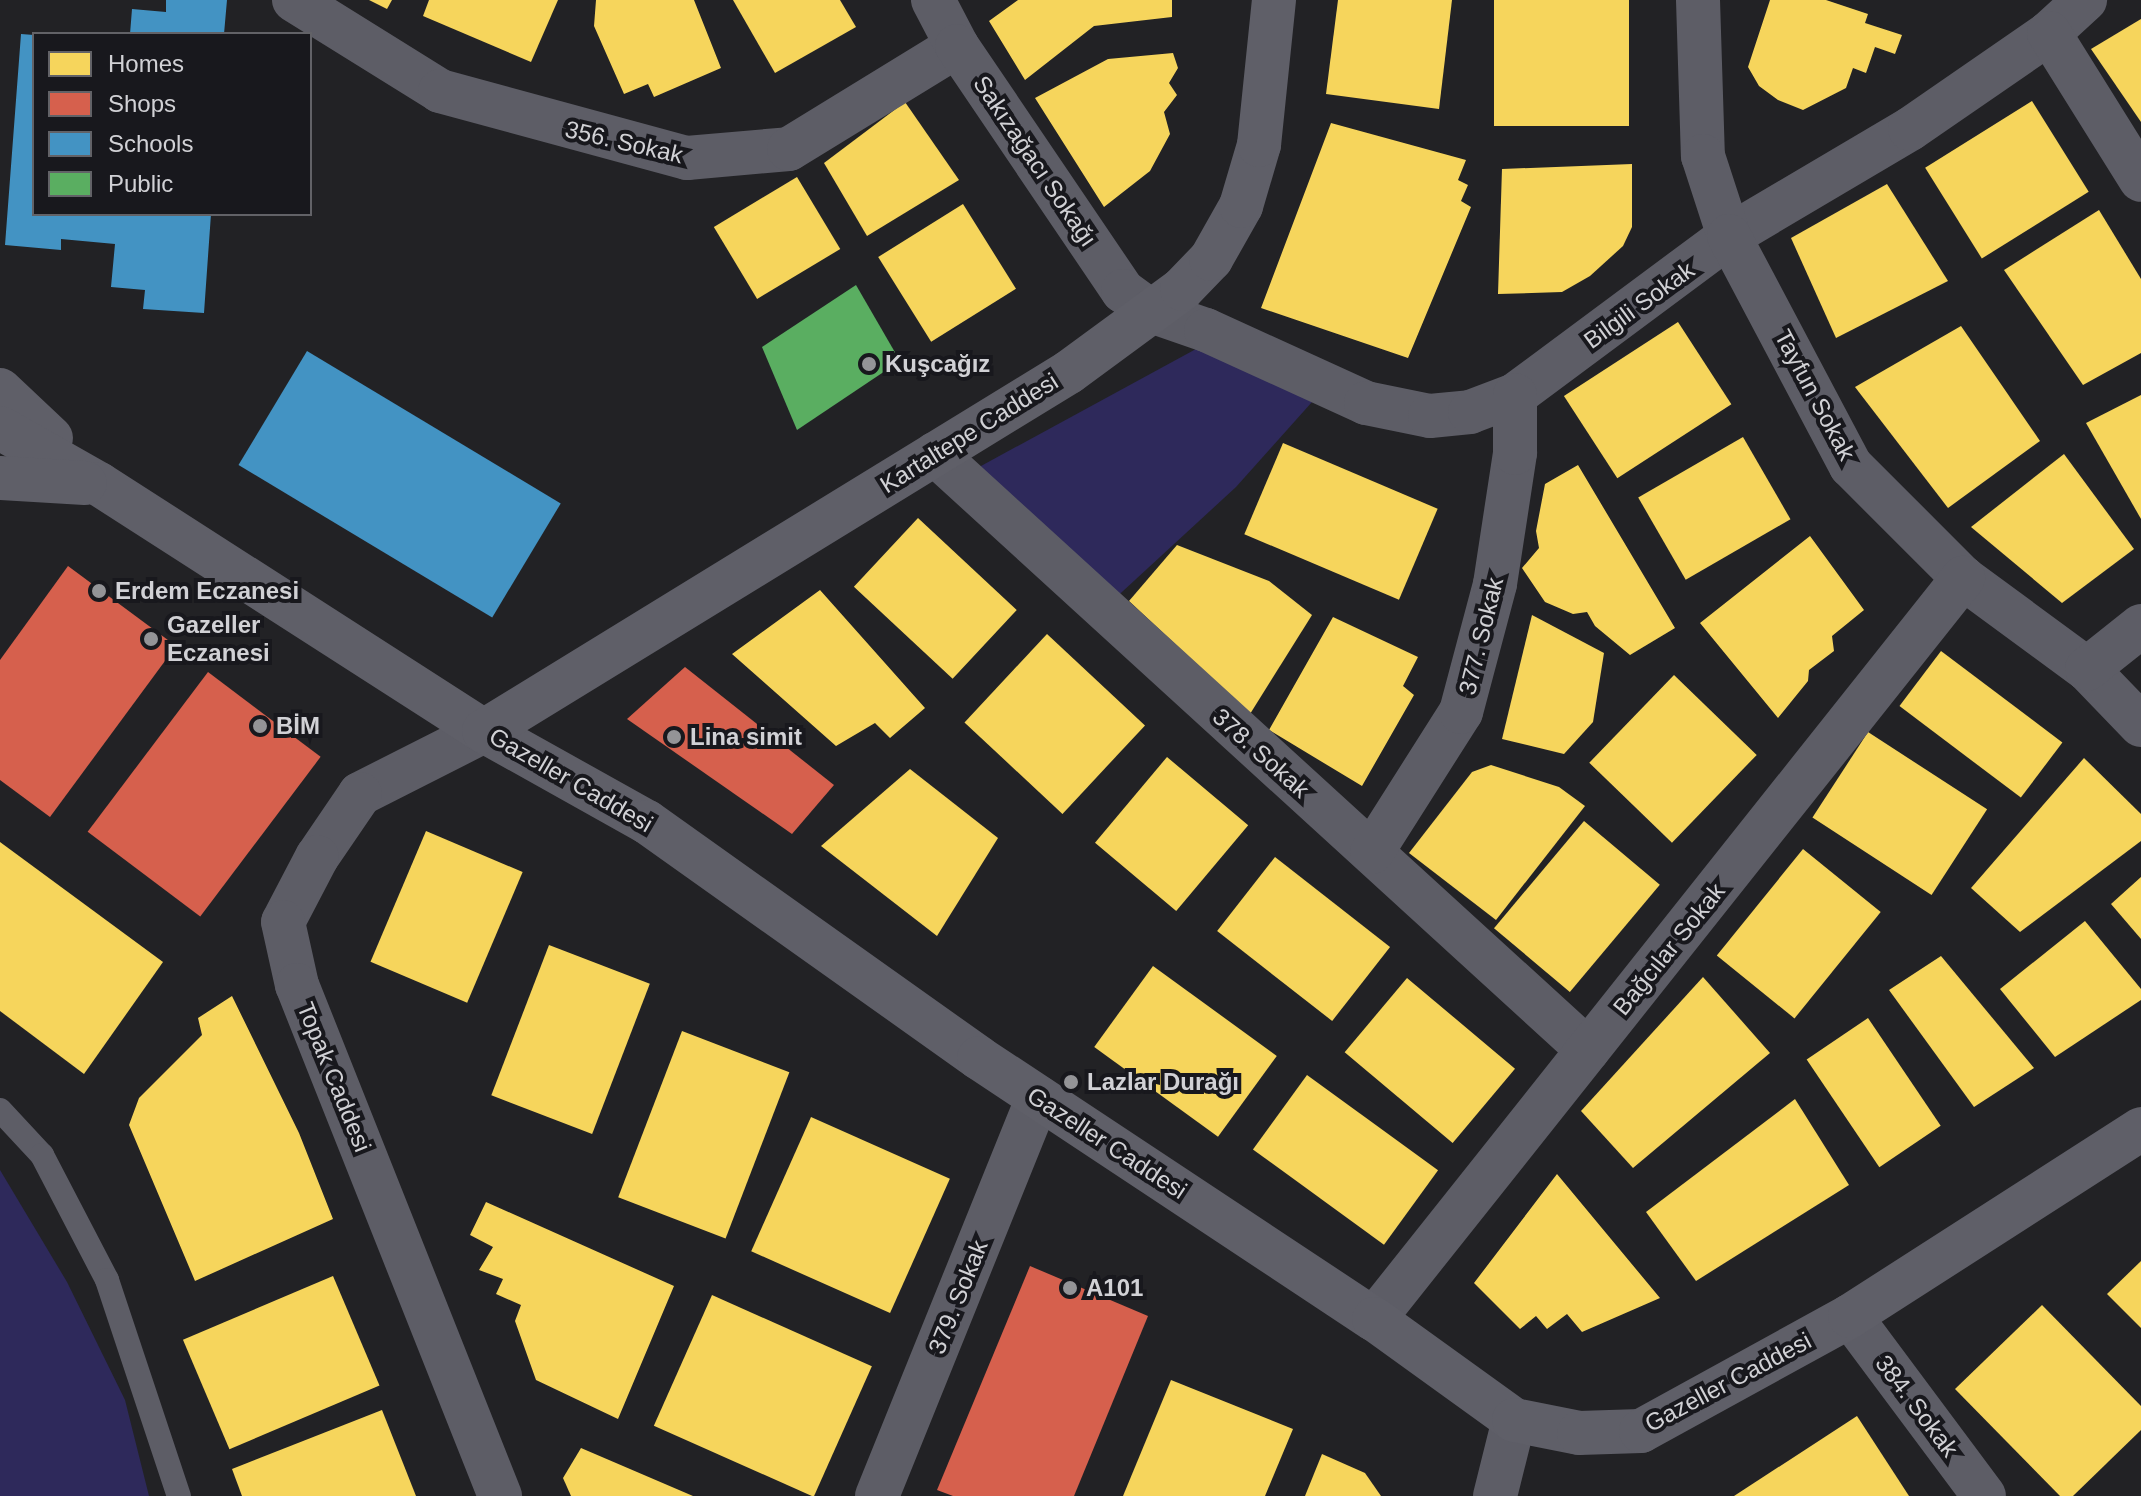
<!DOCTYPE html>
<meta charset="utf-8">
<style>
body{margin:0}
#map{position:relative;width:2141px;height:1496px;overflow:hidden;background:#222225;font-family:Helvetica,sans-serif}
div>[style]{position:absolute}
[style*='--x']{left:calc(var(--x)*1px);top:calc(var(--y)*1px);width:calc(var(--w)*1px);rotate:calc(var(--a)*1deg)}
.green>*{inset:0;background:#2e295b}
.homes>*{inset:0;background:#f6d55c;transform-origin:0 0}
.shops>*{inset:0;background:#d6604d;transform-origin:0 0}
.schools>*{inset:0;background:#4393c3;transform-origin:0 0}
.public>*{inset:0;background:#5aae61}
.lane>*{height:24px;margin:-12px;padding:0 12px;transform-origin:12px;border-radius:12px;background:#5d5d66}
.street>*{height:44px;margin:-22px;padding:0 22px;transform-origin:22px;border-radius:22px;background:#5d5d66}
.secondary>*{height:44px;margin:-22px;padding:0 22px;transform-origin:22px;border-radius:22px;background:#5f5f68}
.dots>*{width:22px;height:22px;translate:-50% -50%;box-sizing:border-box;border:4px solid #18181d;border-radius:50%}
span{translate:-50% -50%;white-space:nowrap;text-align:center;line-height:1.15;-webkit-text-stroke:8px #18181d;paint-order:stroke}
.street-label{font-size:24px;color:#d1d1d5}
.poi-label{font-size:24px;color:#d1d1d5;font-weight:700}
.left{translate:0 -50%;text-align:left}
.legend{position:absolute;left:32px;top:32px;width:280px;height:184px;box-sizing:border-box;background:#18181d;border:2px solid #626267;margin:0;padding:10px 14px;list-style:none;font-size:24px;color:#d1d1d5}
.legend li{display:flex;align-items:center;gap:16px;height:40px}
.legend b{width:40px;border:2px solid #626267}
</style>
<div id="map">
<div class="green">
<div style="clip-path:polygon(1207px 343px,1312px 402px,1236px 487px,1110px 603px,970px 472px)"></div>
<div style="clip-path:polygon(0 1170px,67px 1282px,125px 1400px,149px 1496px,0 1496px)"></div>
</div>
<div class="homes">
<div style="clip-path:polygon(369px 0,392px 0,387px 9px)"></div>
<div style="clip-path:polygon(429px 0,558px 0,531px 62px,423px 16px)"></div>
<div style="clip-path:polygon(596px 0,694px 0,721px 68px,654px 97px,648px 84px,624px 94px,594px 26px)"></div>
<div style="clip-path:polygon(733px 0,840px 0,856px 27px,775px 73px)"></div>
<div style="clip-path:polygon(1018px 0,1172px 0,1172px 17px,1094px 26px,1025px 80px,989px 21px)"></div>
<div style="clip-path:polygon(1338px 0,1452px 0,1439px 109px,1326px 94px)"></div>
<div style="left:1494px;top:0;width:135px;height:126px"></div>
<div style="clip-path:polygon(1770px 0,1826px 0,1868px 14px,1865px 23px,1902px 35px,1895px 54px,1875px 47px,1866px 73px,1853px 68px,1846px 88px,1803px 110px,1778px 100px,1759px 86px,1748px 67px)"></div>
<div style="clip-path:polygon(2141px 19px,2141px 122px,2091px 49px)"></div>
<div style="clip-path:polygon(1173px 53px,1178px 68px,1169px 83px,1177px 95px,1164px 112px,1170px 134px,1150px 171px,1104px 207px,1035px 98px,1108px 59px)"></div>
<div style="left:2032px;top:101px;width:107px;height:126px;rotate:58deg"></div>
<div style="clip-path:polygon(905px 102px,959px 180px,867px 236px,824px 163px)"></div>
<div style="clip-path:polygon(1331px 123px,1466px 160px,1458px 180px,1468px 185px,1461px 201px,1471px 207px,1408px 358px,1261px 308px)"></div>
<div style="clip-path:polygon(1632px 164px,1632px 227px,1623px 246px,1590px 276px,1562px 292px,1498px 294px,1502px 169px)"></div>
<div style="left:797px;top:177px;width:84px;height:97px;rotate:59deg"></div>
<div style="clip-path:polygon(1887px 184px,1948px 281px,1836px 338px,1791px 238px)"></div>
<div style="left:963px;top:204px;width:100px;height:100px;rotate:58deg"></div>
<div style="clip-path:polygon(2099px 210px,2141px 279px,2141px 353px,2083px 385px,2004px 270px)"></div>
<div style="left:1678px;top:322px;width:98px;height:136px;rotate:57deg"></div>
<div style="clip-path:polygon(1961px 326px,2040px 441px,1948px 508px,1855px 387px)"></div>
<div style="clip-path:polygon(2141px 395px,2141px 519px,2086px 423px)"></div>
<div style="left:1743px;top:437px;width:95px;height:121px;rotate:60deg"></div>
<div style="left:1283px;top:443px;width:168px;height:99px;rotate:23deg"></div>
<div style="clip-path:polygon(2064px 454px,2134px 549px,2062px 603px,1971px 527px)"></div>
<div style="clip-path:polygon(1578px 465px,1675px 628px,1630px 655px,1595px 626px,1587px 612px,1573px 614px,1545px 602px,1522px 568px,1539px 548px,1536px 531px,1545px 484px)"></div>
<div style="left:918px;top:518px;width:135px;height:94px;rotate:43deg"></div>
<div style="clip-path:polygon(1810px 536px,1864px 610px,1832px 636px,1834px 651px,1809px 670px,1808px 681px,1778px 718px,1700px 623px)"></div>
<div style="clip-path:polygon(1177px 545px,1269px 581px,1312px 615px,1250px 714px,1129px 601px)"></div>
<div style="clip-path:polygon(820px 590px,925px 708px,890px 738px,875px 723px,836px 746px,732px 654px)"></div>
<div style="clip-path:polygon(1532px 615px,1604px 653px,1593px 722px,1564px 754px,1502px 739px)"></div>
<div style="clip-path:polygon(1333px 617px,1418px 657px,1403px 686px,1414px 695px,1362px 786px,1269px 730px)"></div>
<div style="left:1047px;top:634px;width:134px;height:121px;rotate:43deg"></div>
<div style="left:1941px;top:651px;width:152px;height:69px;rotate:37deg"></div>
<div style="left:1674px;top:675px;width:115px;height:122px;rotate:44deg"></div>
<div style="left:1868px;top:732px;width:142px;height:102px;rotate:33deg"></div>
<div style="left:1167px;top:757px;width:106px;height:112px;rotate:40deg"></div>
<div style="clip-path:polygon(2084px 758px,2141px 814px,2141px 841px,2020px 932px,1971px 888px)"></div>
<div style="clip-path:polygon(1491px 765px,1559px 787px,1585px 806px,1496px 920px,1409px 853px,1472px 772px)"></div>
<div style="clip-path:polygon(910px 769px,998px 838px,937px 936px,821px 846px)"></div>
<div style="left:1584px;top:821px;width:99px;height:140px;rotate:40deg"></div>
<div style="left:426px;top:831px;width:105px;height:142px;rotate:23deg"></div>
<div style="clip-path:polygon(0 842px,163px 962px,84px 1074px,0 1011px)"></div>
<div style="left:1803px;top:849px;width:100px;height:137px;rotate:39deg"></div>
<div style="left:1275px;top:857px;width:146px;height:94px;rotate:38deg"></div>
<div style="clip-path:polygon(2141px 877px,2141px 939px,2111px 904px)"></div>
<div style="clip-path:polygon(2085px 921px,2141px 989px,2141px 1000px,2055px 1057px,2000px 989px)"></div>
<div style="left:549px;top:945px;width:108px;height:161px;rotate:21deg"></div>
<div style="clip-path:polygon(1941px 956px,2034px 1068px,1974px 1107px,1889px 990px)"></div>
<div style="left:1153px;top:966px;width:153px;height:100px;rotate:36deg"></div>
<div style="clip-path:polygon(1703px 977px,1770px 1053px,1633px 1168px,1581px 1111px)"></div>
<div style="left:1407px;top:978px;width:141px;height:97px;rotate:40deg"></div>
<div style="clip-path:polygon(232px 996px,299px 1133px,333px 1219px,195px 1281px,129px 1125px,139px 1098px,202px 1035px,198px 1018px)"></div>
<div style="left:1868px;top:1018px;width:130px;height:74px;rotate:56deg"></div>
<div style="left:682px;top:1031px;width:115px;height:178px;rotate:21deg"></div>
<div style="left:1307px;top:1075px;width:162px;height:92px;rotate:36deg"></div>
<div style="clip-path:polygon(1795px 1099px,1849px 1185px,1696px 1281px,1646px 1212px)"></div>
<div style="left:811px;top:1117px;width:152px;height:147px;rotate:24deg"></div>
<div style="clip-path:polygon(1557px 1174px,1660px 1298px,1582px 1332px,1567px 1314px,1547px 1329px,1536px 1316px,1520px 1329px,1474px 1283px)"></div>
<div style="clip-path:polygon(486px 1202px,674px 1286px,618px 1419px,536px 1380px,515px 1321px,521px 1305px,496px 1294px,503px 1279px,479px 1270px,493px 1247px,470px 1235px)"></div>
<div style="clip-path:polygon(2141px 1261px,2141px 1328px,2107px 1294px)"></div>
<div style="left:333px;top:1276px;width:119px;height:163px;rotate:67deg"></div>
<div style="left:712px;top:1295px;width:175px;height:143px;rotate:24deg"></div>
<div style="clip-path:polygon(2042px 1305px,2141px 1406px,2141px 1430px,2073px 1496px,2060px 1496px,1955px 1389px)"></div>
<div style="clip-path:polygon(1171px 1380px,1293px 1429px,1265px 1496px,1123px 1496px)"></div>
<div style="clip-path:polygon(382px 1410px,416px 1496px,242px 1496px,232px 1469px)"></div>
<div style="clip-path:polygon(1857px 1416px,1909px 1496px,1734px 1496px)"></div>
<div style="clip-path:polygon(581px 1448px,693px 1496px,571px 1496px,563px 1478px)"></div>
<div style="clip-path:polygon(1322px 1454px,1365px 1473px,1381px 1496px,1305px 1496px)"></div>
</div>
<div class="shops">
<div style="clip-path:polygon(68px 566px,176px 646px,50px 817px,0 780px,0 660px)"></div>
<div style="clip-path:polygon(685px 667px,834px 785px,792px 834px,627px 719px)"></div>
<div style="left:208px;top:672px;width:141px;height:200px;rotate:37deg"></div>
<div style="clip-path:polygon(1030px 1266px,1148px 1316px,1074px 1496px,953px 1496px,937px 1490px)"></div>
</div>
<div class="schools">
<div style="clip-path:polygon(166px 0,227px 0,224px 34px,130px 34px,132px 9px,166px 12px)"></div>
<div style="clip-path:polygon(21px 34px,34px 35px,34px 214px,211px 214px,204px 313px,143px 309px,145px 290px,111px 287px,115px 244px,61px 239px,61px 250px,5px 245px)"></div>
<div style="left:307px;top:351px;width:296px;height:133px;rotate:31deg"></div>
</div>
<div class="public">
<div style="clip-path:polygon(856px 285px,900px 361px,797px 430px,762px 347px)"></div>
</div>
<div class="lane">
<div style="--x:0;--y:1110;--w:62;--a:47"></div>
<div style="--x:42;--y:1155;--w:141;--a:62.5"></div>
<div style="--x:107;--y:1280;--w:228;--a:71.6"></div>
</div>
<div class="street">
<div style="--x:294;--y:0;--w:172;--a:31.9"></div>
<div style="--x:440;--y:91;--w:256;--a:15.2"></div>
<div style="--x:687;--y:158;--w:102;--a:-5"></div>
<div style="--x:789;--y:149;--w:197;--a:-31.5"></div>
<div style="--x:933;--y:0;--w:52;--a:62.4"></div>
<div style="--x:957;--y:46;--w:296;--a:55.9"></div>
<div style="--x:1123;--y:291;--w:34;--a:36"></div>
<div style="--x:1151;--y:311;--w:58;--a:19.1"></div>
<div style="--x:1206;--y:330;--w:176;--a:24.5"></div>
<div style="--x:1366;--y:403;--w:65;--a:11.5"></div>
<div style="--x:1430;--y:416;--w:40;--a:-5.7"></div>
<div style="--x:1470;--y:412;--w:48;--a:-20.7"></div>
<div style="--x:1515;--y:395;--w:267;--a:-36.6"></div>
<div style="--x:1729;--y:236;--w:210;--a:-30.6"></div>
<div style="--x:1910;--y:129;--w:169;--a:-34.6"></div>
<div style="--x:2049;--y:33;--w:49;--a:-42.5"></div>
<div style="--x:1698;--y:0;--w:156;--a:88.2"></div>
<div style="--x:1703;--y:156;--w:84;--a:72"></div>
<div style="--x:1729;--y:236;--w:260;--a:62.1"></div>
<div style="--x:1851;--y:466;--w:158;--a:45"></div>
<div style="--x:1963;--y:578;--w:154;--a:36.3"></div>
<div style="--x:2087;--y:669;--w:78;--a:46"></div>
<div style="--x:2049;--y:33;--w:173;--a:58"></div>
<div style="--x:935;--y:454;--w:884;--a:42.39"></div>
<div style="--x:2087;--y:669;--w:69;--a:-38.5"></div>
<div style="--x:484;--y:731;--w:139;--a:153.1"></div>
<div style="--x:360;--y:794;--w:76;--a:124.3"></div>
<div style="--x:317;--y:857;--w:73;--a:117.6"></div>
<div style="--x:283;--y:922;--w:65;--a:77.5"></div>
<div style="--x:297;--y:985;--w:550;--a:68.33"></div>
<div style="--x:1372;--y:852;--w:166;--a:-57.6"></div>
<div style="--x:1461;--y:712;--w:132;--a:-75.1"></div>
<div style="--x:1495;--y:584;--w:133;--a:-81.3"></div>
<div style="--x:1515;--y:453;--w:58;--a:-90"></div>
<div style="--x:1850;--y:1316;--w:224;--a:53.3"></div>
<div style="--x:1374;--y:1319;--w:947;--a:-51.52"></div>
<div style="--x:877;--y:1496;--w:430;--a:-68"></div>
<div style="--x:1495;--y:1496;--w:78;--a:-76"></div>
</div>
<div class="secondary">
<div style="--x:0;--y:390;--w:70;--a:43.3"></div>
<div style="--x:0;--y:428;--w:114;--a:29.5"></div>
<div style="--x:99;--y:484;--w:457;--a:32.7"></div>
<div style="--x:484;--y:731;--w:187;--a:29.2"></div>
<div style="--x:647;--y:822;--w:407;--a:35.4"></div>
<div style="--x:979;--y:1058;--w:473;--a:33.5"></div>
<div style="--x:1374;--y:1319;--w:173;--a:35.8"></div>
<div style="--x:1514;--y:1420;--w:66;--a:11.3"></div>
<div style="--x:1579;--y:1433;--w:62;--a:-1.8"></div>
<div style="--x:1641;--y:1431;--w:239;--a:-28.8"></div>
<div style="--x:1850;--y:1316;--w:346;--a:-32.7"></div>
<div style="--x:0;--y:478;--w:85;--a:3.4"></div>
<div style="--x:484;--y:731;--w:686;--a:-31.54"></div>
<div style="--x:1069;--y:372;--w:140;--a:-36.3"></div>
<div style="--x:1182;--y:289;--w:42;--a:-46"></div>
<div style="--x:1211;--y:259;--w:61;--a:-60.5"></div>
<div style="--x:1241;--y:206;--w:64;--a:-73.6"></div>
<div style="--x:1259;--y:145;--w:146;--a:-84.1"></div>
</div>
<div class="dots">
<div style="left:869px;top:364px;background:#949497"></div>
<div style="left:99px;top:591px;background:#949497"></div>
<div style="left:151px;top:639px;background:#949497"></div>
<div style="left:260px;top:726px;background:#949497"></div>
<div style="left:674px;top:737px;background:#949497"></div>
<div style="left:1071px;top:1082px;background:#949497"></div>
<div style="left:1070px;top:1288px;background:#949497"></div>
</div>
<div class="street-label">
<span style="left:624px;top:142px;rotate:13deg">356. Sokak</span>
<span style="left:1035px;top:161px;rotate:56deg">Sakızağacı Sokağı</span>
<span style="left:1639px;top:305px;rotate:-36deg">Bilgili Sokak</span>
<span style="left:1815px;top:395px;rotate:62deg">Tayfun Sokak</span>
<span style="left:969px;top:433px;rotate:-32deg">Kartaltepe Caddesi</span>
<span style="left:1481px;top:636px;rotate:-76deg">377. Sokak</span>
<span style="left:1261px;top:753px;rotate:42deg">378. Sokak</span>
<span style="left:571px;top:780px;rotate:30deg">Gazeller Caddesi</span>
<span style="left:1669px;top:949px;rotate:-51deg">Bağcılar Sokak</span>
<span style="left:334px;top:1077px;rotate:68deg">Topak Caddesi</span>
<span style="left:1107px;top:1143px;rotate:33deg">Gazeller Caddesi</span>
<span style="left:958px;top:1297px;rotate:-68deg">379. Sokak</span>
<span style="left:1728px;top:1382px;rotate:-28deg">Gazeller Caddesi</span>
<span style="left:1917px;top:1406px;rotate:53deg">384. Sokak</span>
</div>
<div class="poi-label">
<span class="left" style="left:885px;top:364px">Kuşcağız</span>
<span class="left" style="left:115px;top:591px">Erdem Eczanesi</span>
<span class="left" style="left:167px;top:639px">Gazeller<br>Eczanesi</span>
<span class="left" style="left:276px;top:726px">BİM</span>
<span class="left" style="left:690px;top:737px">Lina simit</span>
<span class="left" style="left:1087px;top:1082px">Lazlar Durağı</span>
<span class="left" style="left:1086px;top:1288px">A101</span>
</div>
<ul class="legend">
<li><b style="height:22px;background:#f6d55c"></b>Homes</li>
<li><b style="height:22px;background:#d6604d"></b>Shops</li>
<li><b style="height:22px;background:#4393c3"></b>Schools</li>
<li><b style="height:22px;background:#5aae61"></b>Public</li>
</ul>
</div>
